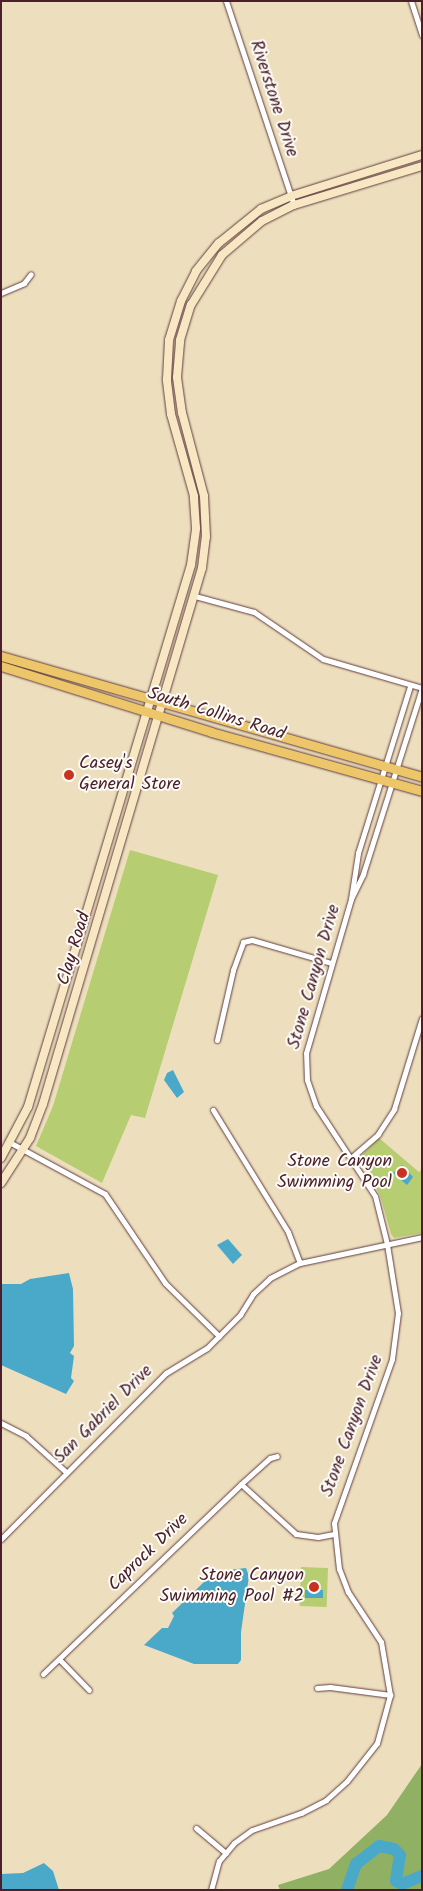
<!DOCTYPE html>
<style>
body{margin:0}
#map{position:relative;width:423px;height:1891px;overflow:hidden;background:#eddfbd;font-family:Kalam,sans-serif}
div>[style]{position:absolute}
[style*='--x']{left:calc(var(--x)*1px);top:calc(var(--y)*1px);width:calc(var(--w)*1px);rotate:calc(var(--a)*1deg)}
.green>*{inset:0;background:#b6cd71;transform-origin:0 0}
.forest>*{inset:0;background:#90b063}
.water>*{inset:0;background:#4aa9c9;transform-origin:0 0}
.river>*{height:12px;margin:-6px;padding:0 6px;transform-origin:6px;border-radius:6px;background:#4aa9c9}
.roads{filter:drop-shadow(0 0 1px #623c41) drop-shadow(0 0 1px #623c41)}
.street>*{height:5px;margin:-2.5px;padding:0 2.5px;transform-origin:2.5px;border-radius:2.5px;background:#fff}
.secondary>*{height:8px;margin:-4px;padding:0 4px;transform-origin:4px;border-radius:4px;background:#f7e8c3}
.primary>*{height:9px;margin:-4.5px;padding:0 4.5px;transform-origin:4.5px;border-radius:4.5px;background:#ecc669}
.dots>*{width:14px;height:14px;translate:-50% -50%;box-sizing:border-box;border:2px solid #fdfcf7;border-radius:50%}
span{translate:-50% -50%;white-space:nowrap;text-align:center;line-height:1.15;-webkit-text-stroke:4px #fdfcf7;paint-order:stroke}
.street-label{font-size:18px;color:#4a1f2b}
.poi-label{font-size:18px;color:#4a1f2b}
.left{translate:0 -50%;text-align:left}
.right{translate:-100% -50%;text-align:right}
.frame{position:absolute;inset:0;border:2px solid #4a1f2b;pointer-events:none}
</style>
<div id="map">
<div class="green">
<div style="clip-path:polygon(130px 850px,218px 875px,145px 1118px,131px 1115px,102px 1183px,36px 1146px,53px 1106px)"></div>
<div style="clip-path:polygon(379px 1138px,419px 1172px,422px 1169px,422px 1233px,394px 1238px,391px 1234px,380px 1195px,360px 1160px,361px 1156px)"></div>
<div style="left:301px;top:1567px;width:27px;height:39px;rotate:2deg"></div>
</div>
<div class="forest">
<div style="clip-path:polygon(422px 1764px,422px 1890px,280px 1890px,278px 1885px,329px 1869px,387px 1815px)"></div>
</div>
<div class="water">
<div style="clip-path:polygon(173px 1070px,184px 1092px,177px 1098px,164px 1080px,167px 1073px)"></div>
<div style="clip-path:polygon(402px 1165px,413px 1177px,407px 1185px,393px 1173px)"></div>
<div style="clip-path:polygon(228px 1239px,242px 1255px,233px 1264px,217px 1245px)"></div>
<div style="clip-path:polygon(69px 1273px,73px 1289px,74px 1346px,70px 1353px,74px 1356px,71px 1378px,74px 1381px,66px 1394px,1px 1365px,1px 1284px,21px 1284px,30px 1279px)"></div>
<div style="clip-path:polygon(246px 1568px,249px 1576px,241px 1632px,241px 1660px,238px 1664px,194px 1664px,144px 1645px,162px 1628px,168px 1628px,174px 1616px,172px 1613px,206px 1580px,228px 1570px)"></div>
<div style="left:305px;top:1590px;width:18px;height:8px"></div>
<div style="clip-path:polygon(44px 1863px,53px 1871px,59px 1890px,1px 1890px,1px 1874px,23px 1873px)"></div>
</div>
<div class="river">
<div style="--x:347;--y:1890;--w:28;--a:-71"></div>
<div style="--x:356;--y:1864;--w:29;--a:-38"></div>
<div style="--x:379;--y:1846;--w:15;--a:11"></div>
<div style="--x:394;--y:1849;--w:8;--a:45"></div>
<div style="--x:400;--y:1855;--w:26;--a:99"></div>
<div style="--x:396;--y:1881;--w:7;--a:27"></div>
<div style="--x:402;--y:1884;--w:22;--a:-22"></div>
</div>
<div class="roads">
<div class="street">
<div style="--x:226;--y:1;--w:215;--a:71.6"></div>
<div style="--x:411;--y:1;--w:36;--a:72"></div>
<div style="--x:1;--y:293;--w:25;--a:-23"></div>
<div style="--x:24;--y:283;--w:11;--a:-52"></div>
<div style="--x:195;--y:596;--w:61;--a:15.2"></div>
<div style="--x:254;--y:612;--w:83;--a:34.3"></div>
<div style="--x:323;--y:659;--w:103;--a:16.3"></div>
<div style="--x:351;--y:899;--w:47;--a:-81.3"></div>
<div style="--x:358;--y:853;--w:175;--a:-72.7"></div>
<div style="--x:217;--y:1040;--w:72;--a:-77.1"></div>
<div style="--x:233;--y:970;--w:30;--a:-70"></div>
<div style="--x:243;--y:942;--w:9;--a:-13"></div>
<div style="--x:252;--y:940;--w:82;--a:16.2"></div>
<div style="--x:213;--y:1110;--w:143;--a:58.4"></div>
<div style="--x:288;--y:1232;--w:33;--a:69"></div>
<div style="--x:11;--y:1143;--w:107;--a:28.5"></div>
<div style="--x:105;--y:1194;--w:107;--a:56"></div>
<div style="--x:165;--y:1283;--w:76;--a:44.5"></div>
<div style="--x:352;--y:1157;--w:35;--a:-41"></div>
<div style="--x:378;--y:1134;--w:30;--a:-57"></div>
<div style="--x:394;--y:1109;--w:95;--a:-72.9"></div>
<div style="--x:1;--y:1423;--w:28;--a:27"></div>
<div style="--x:26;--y:1436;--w:54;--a:42"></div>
<div style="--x:241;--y:1484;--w:74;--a:42.3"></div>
<div style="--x:296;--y:1534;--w:22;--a:8"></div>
<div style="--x:318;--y:1537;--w:16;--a:-11"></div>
<div style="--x:1;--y:1539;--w:234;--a:-45.2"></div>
<div style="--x:166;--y:1373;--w:48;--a:-31.4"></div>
<div style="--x:207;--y:1348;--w:47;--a:-45"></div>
<div style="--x:240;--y:1315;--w:25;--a:-58"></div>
<div style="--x:253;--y:1294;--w:23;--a:-43"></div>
<div style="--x:270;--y:1278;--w:34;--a:-27"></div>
<div style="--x:300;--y:1263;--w:125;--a:-12"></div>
<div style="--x:59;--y:1659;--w:43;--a:45.9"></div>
<div style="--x:43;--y:1674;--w:274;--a:-43.8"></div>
<div style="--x:241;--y:1484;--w:39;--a:-42"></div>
<div style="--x:270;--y:1458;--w:7;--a:-16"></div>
<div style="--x:317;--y:1688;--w:13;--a:-4"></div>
<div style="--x:330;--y:1687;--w:61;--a:7.6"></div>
<div style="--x:196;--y:1828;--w:39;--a:40"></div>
<div style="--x:211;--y:1890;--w:30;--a:-75"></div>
<div style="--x:219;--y:1861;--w:23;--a:-50"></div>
<div style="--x:234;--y:1843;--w:22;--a:-36"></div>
<div style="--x:252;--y:1830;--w:52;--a:-19.1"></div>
<div style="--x:301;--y:1813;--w:28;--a:-27"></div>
<div style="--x:326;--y:1800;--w:28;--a:-42"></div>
<div style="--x:347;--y:1781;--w:48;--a:-51.7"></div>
<div style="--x:377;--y:1743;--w:50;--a:-74.8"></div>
<div style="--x:390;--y:1695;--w:54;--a:-99.6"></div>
<div style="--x:381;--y:1642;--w:60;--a:-123.4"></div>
<div style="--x:348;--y:1592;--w:25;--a:-111"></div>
<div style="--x:339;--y:1569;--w:46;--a:-96.2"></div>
<div style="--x:334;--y:1523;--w:174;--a:-70.5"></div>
<div style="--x:392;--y:1359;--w:46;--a:-82.6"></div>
<div style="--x:398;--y:1313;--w:70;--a:-99.1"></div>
<div style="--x:387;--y:1244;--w:49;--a:-104"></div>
<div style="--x:375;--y:1196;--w:108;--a:-123.2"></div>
<div style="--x:316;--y:1106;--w:28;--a:-109"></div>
<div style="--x:307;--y:1080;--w:27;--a:-92"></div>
<div style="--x:306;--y:1053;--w:160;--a:-73.7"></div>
<div style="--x:351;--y:899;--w:28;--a:-64"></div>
<div style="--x:363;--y:874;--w:195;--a:-72.4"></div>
</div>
<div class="secondary">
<div style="--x:1;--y:1158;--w:58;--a:-62.1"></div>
<div style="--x:28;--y:1107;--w:566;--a:-73.26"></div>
<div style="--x:191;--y:565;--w:37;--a:-82"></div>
<div style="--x:196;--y:528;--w:32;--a:-94"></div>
<div style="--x:194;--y:496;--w:85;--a:-105.7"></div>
<div style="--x:171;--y:414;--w:35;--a:-97"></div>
<div style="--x:167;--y:379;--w:39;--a:-87"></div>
<div style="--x:169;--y:340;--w:41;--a:-72.9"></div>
<div style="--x:181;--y:301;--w:34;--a:-63"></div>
<div style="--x:196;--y:271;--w:36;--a:-51"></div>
<div style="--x:219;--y:243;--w:54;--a:-39"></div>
<div style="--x:261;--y:209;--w:33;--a:-23"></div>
<div style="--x:291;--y:196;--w:137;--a:-17.4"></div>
<div style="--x:1;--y:1183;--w:54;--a:-57.2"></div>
<div style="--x:30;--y:1138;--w:36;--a:-69"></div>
<div style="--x:43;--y:1104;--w:559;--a:-73.48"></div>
<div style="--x:202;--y:568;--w:31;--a:-83"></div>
<div style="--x:206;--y:537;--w:41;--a:-92.8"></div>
<div style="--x:204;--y:496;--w:86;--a:-104.8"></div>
<div style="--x:182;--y:413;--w:36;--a:-98"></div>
<div style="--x:177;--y:377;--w:37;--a:-85"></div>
<div style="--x:180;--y:340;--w:37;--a:-73"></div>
<div style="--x:191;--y:305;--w:59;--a:-58.2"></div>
<div style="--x:222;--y:255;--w:52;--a:-40.4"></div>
<div style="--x:262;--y:221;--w:36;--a:-27"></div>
<div style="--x:294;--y:205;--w:134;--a:-16.9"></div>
</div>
<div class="primary">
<div style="--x:1;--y:656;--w:438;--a:16"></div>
<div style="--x:1;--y:666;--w:220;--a:17.4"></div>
<div style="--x:211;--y:732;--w:219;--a:15.6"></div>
</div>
</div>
<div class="dots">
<div style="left:69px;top:775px;background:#c8321e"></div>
<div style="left:402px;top:1173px;background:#c8321e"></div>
<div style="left:314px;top:1587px;background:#c8321e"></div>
</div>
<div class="street-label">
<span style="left:273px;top:99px;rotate:72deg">Riverstone Drive</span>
<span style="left:216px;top:715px;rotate:17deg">South Collins Road</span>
<span style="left:75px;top:949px;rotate:-73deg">Clay Road</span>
<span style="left:315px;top:977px;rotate:-74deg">Stone Canyon Drive</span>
<span style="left:104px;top:1415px;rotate:-45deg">San Gabriel Drive</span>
<span style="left:353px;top:1426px;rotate:-70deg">Stone Canyon Drive</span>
<span style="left:149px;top:1553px;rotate:-44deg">Caprock Drive</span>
</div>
<div class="poi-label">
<span class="left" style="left:79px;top:775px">Casey's<br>General Store</span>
<span class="right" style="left:392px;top:1173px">Stone Canyon<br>Swimming Pool</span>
<span class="right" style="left:304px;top:1587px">Stone Canyon<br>Swimming Pool #2</span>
</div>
<div class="frame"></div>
</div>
